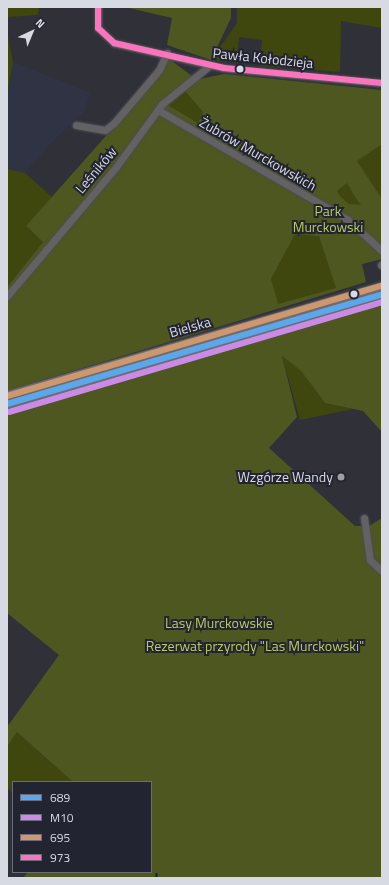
<!DOCTYPE html>
<meta charset="utf-8">
<style>
body{margin:0}
#map{position:relative;width:389px;height:885px;overflow:hidden;background:#303138;font-family:"Titillium Web",sans-serif}
div>[style]{position:absolute}
[style*='--x']{left:calc(var(--x)*1px);top:calc(var(--y)*1px);width:calc(var(--w)*1px);rotate:calc(var(--a)*1deg)}
.built>*{inset:0;background:#303344}
.green>*{inset:0;background:#3f460e}
.forest>*{inset:0;background:#4e5720}
.stream>*{height:1.5px;margin:-0.75px;padding:0 0.75px;transform-origin:0.75px;border-radius:0.75px;background:#04272b}
.roads{filter:drop-shadow(0 0 1px #4c4d53) drop-shadow(0 0 1px #4c4d53)}
.minor>*{height:7px;margin:-3.5px;padding:0 3.5px;transform-origin:3.5px;border-radius:3.5px;background:#636164}
.major>*{height:9px;margin:-4.5px;padding:0 4.5px;transform-origin:4.5px;border-radius:4.5px;background:#6f6c6e}
.bus-1>*{height:6px;margin:-3px;padding:0 3px;transform-origin:3px;border-radius:3px;background:#5aa8eb}
.bus-2>*{height:6px;margin:-3px;padding:0 3px;transform-origin:3px;border-radius:3px;background:#ca8be6}
.bus-3>*{height:6px;margin:-3px;padding:0 3px;transform-origin:3px;border-radius:3px;background:#cd976f}
.bus-4>*{height:6px;margin:-3px;padding:0 3px;transform-origin:3px;border-radius:3px;background:#fc73be}
.dots>*{width:11px;height:11px;translate:-50% -50%;box-sizing:border-box;border:2px solid #222431;border-radius:50%}
span{translate:-50% -50%;white-space:nowrap;text-align:center;line-height:1.15;-webkit-text-stroke:4px #222431;paint-order:stroke}
.street-label{font-size:14px;color:#d8dae3}
.park-label{font-size:14px;color:#b9cb5a}
.poi-label{font-size:14px;color:#d8dae3}
.right{translate:-100% -50%;text-align:right}
.frame{position:absolute;inset:0;border:8px solid #d8dae3;pointer-events:none}
.legend{position:absolute;left:12px;top:781px;width:140px;height:92px;box-sizing:border-box;background:#222431;border:1px solid #6b6d78;margin:0;padding:5px 7px;list-style:none;font-size:12px;color:#d8dae3}
.legend li{display:flex;align-items:center;gap:8px;height:20px}
.legend b{width:20px;border:1px solid #6b6d78}
.north{position:absolute;left:12px;top:12px;width:40px;height:40px;-webkit-text-stroke:3px #222431;paint-order:stroke;rotate:44deg;font-size:11px;font-weight:700;line-height:16px;text-align:center;color:#d8dae3}
.north::after{content:'';display:block;margin:auto;width:14px;height:18px;background:#d8dae3;clip-path:polygon(50% 0,100% 100%,50% 72%,0 100%)}
</style>
<div id="map">
<div class="built">
<div style="clip-path:polygon(13px 62px,90px 93px,84px 112px,53px 141px,25px 173px,7px 169px,7px 95px)"></div>
</div>
<div class="green">
<div style="clip-path:polygon(7px 7px,39px 7px,38px 15px,7px 17px)"></div>
<div style="clip-path:polygon(237px 7px,382px 7px,382px 28px,341px 21px,340px 72px,260px 66px,262px 40px,239px 37px,237px 63px,211px 60px,237px 23px)"></div>
<div style="clip-path:polygon(7px 32px,13px 62px,7px 95px)"></div>
<div style="clip-path:polygon(182px 88px,203px 112px,198px 123px,168px 105px)"></div>
<div style="clip-path:polygon(382px 92px,382px 258px,361px 263px,365px 282px,273px 308px,250px 263px)"></div>
<div style="clip-path:polygon(7px 169px,25px 173px,53px 198px,26px 226px,43px 242px,7px 287px)"></div>
<div style="clip-path:polygon(282px 356px,301px 371px,325px 403px,353px 409px,300px 420px)"></div>
<div style="clip-path:polygon(17px 732px,73px 782px,13px 782px,13px 793px,7px 788px,7px 747px)"></div>
</div>
<div class="forest">
<div style="clip-path:polygon(125px 7px,231px 7px,231px 18px,211px 60px,167px 45px,172px 18px)"></div>
<div style="clip-path:polygon(evenodd,169px 59px,192px 76px,168px 105px,198px 123px,203px 112px,183px 89px,195px 80px,224px 74px,382px 90px,382px 144px,357px 161px,382px 199px,382px 259px,362px 264px,366px 282px,7px 391px,7px 287px,43px 242px,26px 226px,144px 93px,169px 59px,347px 183px,355px 197px,361px 205px,349px 204px,340px 196px,337px 191px,347px 183px,169px 59px,295px 234px,319px 236px,336px 288px,278px 304px,271px 279px,295px 234px)"></div>
<div style="clip-path:polygon(382px 302px,382px 432px,363px 411px,325px 403px,301px 371px,282px 356px,297px 417px,269px 448px,355px 526px,369px 526px,382px 518px,382px 878px,23px 878px,28px 872px,151px 872px,151px 782px,73px 782px,17px 732px,7px 747px,7px 727px,59px 655px,7px 613px,7px 413px,217px 346px)"></div>
</div>
<div class="stream">
<div style="--x:157;--y:874;--w:4;--a:90"></div>
</div>
<div class="roads">
<div class="minor">
<div style="--x:98;--y:7;--w:21;--a:90"></div>
<div style="--x:98;--y:28;--w:22;--a:43"></div>
<div style="--x:114;--y:43;--w:113;--a:12.8"></div>
<div style="--x:224;--y:68;--w:159;--a:5.4"></div>
<div style="--x:158;--y:110;--w:218;--a:30"></div>
<div style="--x:347;--y:219;--w:47;--a:42.4"></div>
<div style="--x:76;--y:125;--w:29;--a:10"></div>
<div style="--x:105;--y:130;--w:11;--a:-38"></div>
<div style="--x:114;--y:123;--w:70;--a:-49.7"></div>
<div style="--x:159;--y:70;--w:19;--a:-65"></div>
<div style="--x:381;--y:265;--w:1;--a:-45"></div>
<div style="--x:7;--y:296;--w:169;--a:-49.8"></div>
<div style="--x:116;--y:167;--w:78;--a:-53.9"></div>
<div style="--x:162;--y:104;--w:60;--a:-39"></div>
<div style="--x:364;--y:518;--w:42;--a:81.9"></div>
<div style="--x:370;--y:560;--w:16;--a:43"></div>
</div>
<div class="major">
<div style="--x:7;--y:395;--w:391;--a:-16.2"></div>
<div style="--x:7;--y:404;--w:391;--a:-16.3"></div>
</div>
</div>
<div class="bus-1">
<div style="--x:7;--y:404;--w:391;--a:-16.3"></div>
</div>
<div class="bus-2">
<div style="--x:9;--y:412;--w:389;--a:-16.4"></div>
</div>
<div class="bus-3">
<div style="--x:7;--y:396;--w:389;--a:-16.4"></div>
</div>
<div class="bus-4">
<div style="--x:98;--y:7;--w:21;--a:90"></div>
<div style="--x:98;--y:28;--w:22;--a:43"></div>
<div style="--x:114;--y:43;--w:113;--a:12.8"></div>
<div style="--x:224;--y:68;--w:159;--a:5.4"></div>
</div>
<div class="dots">
<div style="left:240px;top:69px;background:#d8dae3"></div>
<div style="left:354px;top:294px;background:#d8dae3"></div>
<div style="left:341px;top:477px;background:#9d9fa7"></div>
</div>
<div class="street-label">
<span style="left:263px;top:58px;rotate:6deg">Pawła Kołodzieja</span>
<span style="left:258px;top:154px;rotate:30deg">Żubrów Murckowskich</span>
<span style="left:96px;top:170px;rotate:-50deg">Leśników</span>
<span style="left:190px;top:327px;rotate:-16deg">Bielska</span>
</div>
<div class="park-label">
<span style="left:328px;top:219px">Park<br>Murckowski</span>
<span style="left:219px;top:623px">Lasy Murckowskie</span>
<span style="left:255px;top:646px">Rezerwat przyrody "Las Murckowski"</span>
</div>
<div class="poi-label">
<span class="right" style="left:333px;top:477px">Wzgórze Wandy</span>
</div>
<div class="frame"></div>
<ul class="legend">
<li><b style="height:5px;background:#5aa8eb"></b>689</li>
<li><b style="height:5px;background:#ca8be6"></b>M10</li>
<li><b style="height:5px;background:#cd976f"></b>695</li>
<li><b style="height:5px;background:#fc73be"></b>973</li>
</ul>
<div class="north">N</div>
</div>
